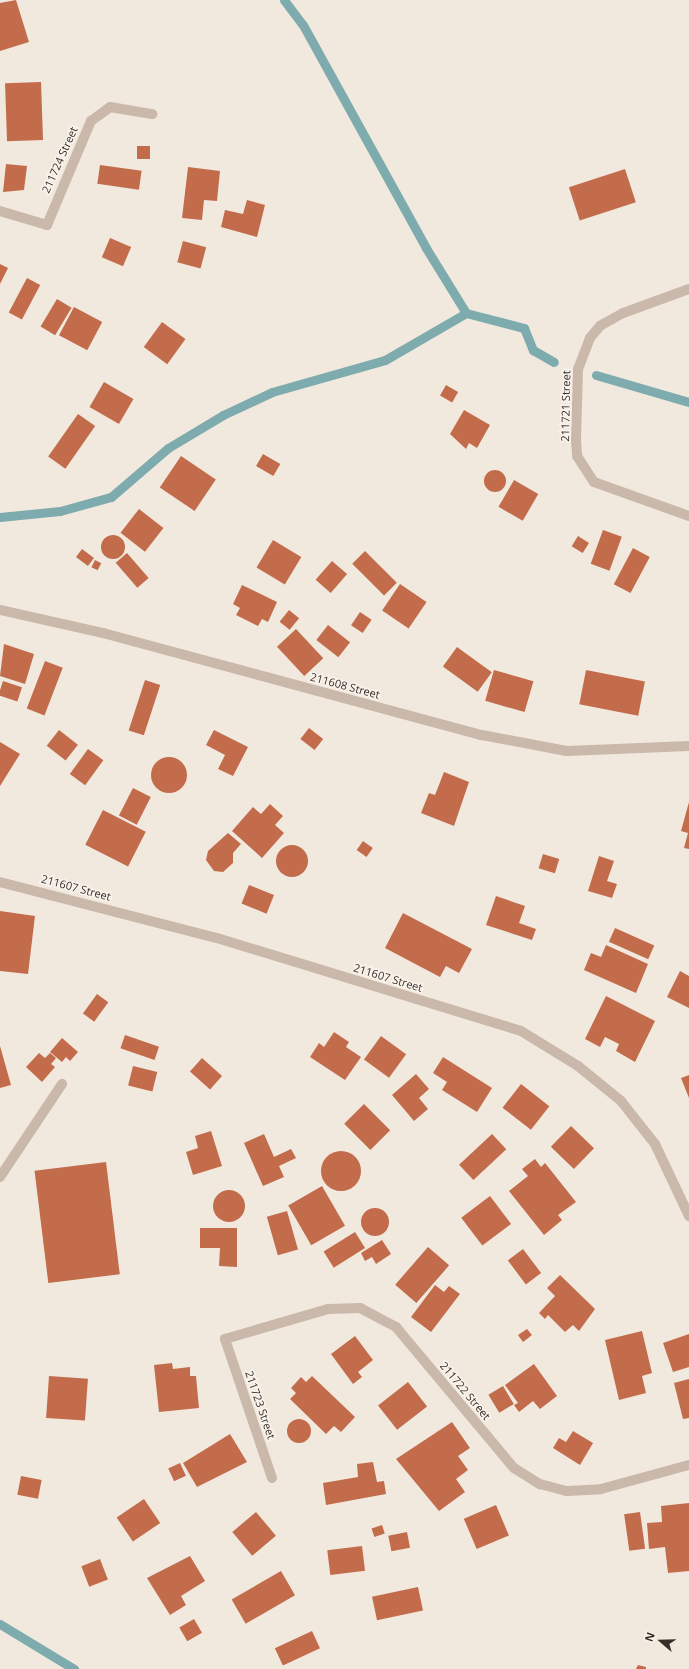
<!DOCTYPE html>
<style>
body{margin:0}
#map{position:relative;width:689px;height:1669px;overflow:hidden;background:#f2e9de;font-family:"Open Sans",sans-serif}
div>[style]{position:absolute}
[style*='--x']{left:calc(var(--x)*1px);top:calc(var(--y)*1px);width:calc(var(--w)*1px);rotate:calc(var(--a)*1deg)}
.stream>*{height:9px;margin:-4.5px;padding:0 4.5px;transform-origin:4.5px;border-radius:4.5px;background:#7eabae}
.building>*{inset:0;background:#c26c4c;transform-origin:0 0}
.round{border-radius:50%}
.street>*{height:10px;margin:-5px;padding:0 5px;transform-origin:5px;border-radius:5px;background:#cab9aa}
span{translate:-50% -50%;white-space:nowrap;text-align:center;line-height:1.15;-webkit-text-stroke:3.5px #f9f3eb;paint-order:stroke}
.street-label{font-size:11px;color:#372e29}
.north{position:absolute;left:641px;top:1621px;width:40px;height:40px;-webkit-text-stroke:3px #f9f3eb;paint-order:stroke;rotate:290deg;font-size:11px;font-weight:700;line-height:16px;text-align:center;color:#372e29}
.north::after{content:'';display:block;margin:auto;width:14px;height:18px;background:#372e29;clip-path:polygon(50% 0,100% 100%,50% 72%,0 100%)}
</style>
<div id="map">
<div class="stream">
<div style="--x:284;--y:0;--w:31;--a:53"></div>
<div style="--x:303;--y:25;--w:255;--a:61.1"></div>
<div style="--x:426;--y:248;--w:76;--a:58.4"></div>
<div style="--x:466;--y:313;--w:60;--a:14.5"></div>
<div style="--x:524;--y:328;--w:24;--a:68"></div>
<div style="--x:533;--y:350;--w:24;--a:30"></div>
<div style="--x:596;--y:375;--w:97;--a:16.2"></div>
<div style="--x:0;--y:517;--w:60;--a:-5.7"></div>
<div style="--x:60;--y:511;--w:53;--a:-15.4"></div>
<div style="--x:111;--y:497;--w:75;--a:-40.7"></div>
<div style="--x:168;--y:448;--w:64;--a:-31"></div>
<div style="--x:223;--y:415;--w:54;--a:-25.1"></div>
<div style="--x:272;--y:392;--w:117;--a:-15.8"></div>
<div style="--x:385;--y:360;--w:94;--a:-30.1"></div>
<div style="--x:0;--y:1624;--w:87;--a:31.3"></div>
</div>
<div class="building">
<div style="clip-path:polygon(16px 0,29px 42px,0 51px,0 3px)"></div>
<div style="left:41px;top:82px;width:58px;height:36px;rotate:88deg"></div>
<div style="left:137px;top:146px;width:13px;height:13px"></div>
<div style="clip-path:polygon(6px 164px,27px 166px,24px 190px,3px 192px)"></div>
<div style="left:100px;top:165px;width:42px;height:19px;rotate:8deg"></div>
<div style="clip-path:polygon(188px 167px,220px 171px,217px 201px,204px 200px,202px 220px,182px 218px)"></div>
<div style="left:625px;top:169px;width:35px;height:59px;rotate:72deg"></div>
<div style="clip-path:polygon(247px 200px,265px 205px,257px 237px,221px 227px,225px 210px,243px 214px)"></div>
<div style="left:110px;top:238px;width:23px;height:21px;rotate:23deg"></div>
<div style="left:183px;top:241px;width:24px;height:22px;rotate:15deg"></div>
<div style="clip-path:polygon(0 264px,8px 268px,0 284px)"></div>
<div style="left:27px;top:278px;width:15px;height:39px;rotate:28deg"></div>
<div style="left:57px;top:299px;width:17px;height:32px;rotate:31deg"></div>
<div style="left:74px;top:307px;width:32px;height:32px;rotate:28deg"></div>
<div style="left:162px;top:322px;width:29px;height:31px;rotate:36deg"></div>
<div style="left:104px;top:382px;width:34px;height:29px;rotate:30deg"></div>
<div style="left:446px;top:385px;width:14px;height:12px;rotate:30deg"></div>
<div style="clip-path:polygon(464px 410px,490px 425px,477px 448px,469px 443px,466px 449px,450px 434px)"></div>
<div style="left:78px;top:414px;width:21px;height:52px;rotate:35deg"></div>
<div style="left:263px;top:454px;width:20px;height:14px;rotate:30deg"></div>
<div style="left:181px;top:456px;width:42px;height:38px;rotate:34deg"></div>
<div class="round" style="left:484px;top:470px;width:22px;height:22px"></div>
<div style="left:514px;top:480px;width:28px;height:31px;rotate:30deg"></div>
<div style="left:139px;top:509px;width:31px;height:30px;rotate:38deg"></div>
<div style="left:603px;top:530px;width:20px;height:36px;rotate:20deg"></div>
<div class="round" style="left:101px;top:535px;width:24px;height:24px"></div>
<div style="left:578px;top:536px;width:13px;height:12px;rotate:32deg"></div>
<div style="left:273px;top:540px;width:33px;height:32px;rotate:31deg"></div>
<div style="left:633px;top:548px;width:19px;height:41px;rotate:28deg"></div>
<div style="left:82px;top:549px;width:15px;height:10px;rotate:37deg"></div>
<div style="left:365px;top:551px;width:45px;height:18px;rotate:45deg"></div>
<div style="left:127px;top:553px;width:33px;height:15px;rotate:49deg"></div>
<div style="left:95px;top:560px;width:7px;height:8px;rotate:27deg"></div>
<div style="left:332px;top:561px;width:20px;height:25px;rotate:41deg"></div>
<div style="left:400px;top:584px;width:32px;height:32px;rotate:34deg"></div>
<div style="clip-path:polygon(242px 585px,277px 602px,268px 622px,262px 619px,258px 626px,236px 615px,240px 608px,233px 604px)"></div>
<div style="left:289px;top:610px;width:13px;height:15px;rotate:39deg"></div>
<div style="left:360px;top:612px;width:14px;height:16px;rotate:34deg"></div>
<div style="left:328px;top:625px;width:28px;height:19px;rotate:38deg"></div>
<div style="left:296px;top:629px;width:40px;height:26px;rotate:47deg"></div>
<div style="clip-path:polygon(4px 644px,34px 654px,25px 684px,0 676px)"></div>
<div style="left:457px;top:647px;width:43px;height:24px;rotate:36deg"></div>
<div style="left:45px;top:661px;width:19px;height:51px;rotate:21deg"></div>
<div style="left:494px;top:670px;width:41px;height:32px;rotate:16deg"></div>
<div style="left:586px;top:670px;width:60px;height:35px;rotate:11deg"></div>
<div style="left:145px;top:680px;width:16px;height:53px;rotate:18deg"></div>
<div style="left:3px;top:681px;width:20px;height:15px;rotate:18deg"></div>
<div style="left:309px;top:728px;width:18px;height:14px;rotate:38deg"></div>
<div style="left:59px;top:730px;width:24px;height:20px;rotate:38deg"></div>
<div style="clip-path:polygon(214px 730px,248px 747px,233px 776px,218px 769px,225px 755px,206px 745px)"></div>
<div style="clip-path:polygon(0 742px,20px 754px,0 786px)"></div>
<div style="left:88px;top:749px;width:19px;height:31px;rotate:36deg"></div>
<div class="round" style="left:151px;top:757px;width:36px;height:36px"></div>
<div style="clip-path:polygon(444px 772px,469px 782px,454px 826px,421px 813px,429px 793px,435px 795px)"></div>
<div style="left:133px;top:788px;width:20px;height:31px;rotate:27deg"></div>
<div style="clip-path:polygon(689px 802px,689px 849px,684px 848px,688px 833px,681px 831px)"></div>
<div style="clip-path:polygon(270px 804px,283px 816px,275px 825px,284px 833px,262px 858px,232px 831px,253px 807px,261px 814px)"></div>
<div style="left:103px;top:810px;width:48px;height:39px;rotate:27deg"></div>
<div style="clip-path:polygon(228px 833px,241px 844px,233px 853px,233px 863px,223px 872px,214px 871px,206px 860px,208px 851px)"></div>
<div style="left:363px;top:841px;width:12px;height:11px;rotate:35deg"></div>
<div class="round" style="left:276px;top:845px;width:32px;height:32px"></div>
<div style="left:543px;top:854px;width:17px;height:15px;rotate:17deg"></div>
<div style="clip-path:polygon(599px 856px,614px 861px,607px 881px,617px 884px,612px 898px,588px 891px)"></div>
<div style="left:249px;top:885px;width:27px;height:20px;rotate:22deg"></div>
<div style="clip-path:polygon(496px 896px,525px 906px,519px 923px,536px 929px,532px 940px,486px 925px)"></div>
<div style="clip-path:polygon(0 911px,35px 916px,28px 974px,0 971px)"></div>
<div style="clip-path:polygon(403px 913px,472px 949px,459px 973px,446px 966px,440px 977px,385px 948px)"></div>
<div style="left:615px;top:928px;width:43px;height:15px;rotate:24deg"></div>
<div style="clip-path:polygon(606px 945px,648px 964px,636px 993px,584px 970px,591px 953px,601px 957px)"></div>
<div style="clip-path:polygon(680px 971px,689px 976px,689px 1008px,667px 997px)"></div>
<div style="left:97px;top:994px;width:14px;height:24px;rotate:36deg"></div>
<div style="clip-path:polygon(606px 996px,655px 1021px,635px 1062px,616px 1051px,619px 1044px,605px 1037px,600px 1047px,585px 1039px)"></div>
<div style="clip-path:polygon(334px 1032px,349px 1042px,346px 1047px,361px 1057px,345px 1080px,310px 1057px,319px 1043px,324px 1047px)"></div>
<div style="left:125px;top:1035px;width:36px;height:14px;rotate:19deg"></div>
<div style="left:381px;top:1036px;width:31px;height:29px;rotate:36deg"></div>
<div style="clip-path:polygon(62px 1038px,78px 1052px,70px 1061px,66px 1057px,62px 1062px,50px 1052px)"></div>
<div style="clip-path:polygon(0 1046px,11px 1085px,0 1088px)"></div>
<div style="clip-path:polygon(39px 1053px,45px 1058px,50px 1053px,56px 1058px,51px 1064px,55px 1067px,42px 1082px,26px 1067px)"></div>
<div style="clip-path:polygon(443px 1057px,492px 1088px,477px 1112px,442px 1090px,447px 1082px,433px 1073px)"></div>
<div style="left:202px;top:1058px;width:27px;height:18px;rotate:42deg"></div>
<div style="left:133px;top:1066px;width:25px;height:20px;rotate:14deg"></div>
<div style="clip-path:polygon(416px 1074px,429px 1089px,419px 1098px,428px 1109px,414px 1121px,392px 1095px)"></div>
<div style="clip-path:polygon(689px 1075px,689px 1098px,681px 1078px)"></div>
<div style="left:521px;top:1084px;width:36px;height:30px;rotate:38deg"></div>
<div style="left:364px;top:1104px;width:37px;height:28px;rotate:45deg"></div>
<div style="left:571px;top:1126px;width:32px;height:29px;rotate:44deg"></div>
<div style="clip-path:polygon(211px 1131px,222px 1166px,193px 1175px,186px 1152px,198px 1148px,195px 1136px)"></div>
<div style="clip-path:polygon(264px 1134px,274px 1157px,291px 1149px,296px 1158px,279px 1166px,284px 1177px,263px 1186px,244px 1143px)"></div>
<div style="left:492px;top:1134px;width:21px;height:45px;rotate:47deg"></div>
<div class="round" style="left:321px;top:1151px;width:40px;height:40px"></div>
<div style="clip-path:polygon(535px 1159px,541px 1167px,545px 1163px,576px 1202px,558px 1215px,562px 1220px,544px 1235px,509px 1191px,528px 1176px,522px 1169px)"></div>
<div style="left:106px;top:1162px;width:113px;height:72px;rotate:83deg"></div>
<div style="left:322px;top:1186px;width:46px;height:39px;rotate:60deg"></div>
<div class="round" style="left:213px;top:1190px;width:32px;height:32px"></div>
<div style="left:490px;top:1196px;width:35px;height:36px;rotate:53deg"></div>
<div class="round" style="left:361px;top:1208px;width:28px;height:28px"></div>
<div style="left:287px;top:1211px;width:40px;height:21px;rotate:74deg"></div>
<div style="clip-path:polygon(200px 1228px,237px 1228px,237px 1267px,219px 1266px,220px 1248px,200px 1248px)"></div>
<div style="left:355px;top:1232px;width:19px;height:37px;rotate:58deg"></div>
<div style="clip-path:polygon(382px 1240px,391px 1254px,376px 1264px,372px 1257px,365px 1261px,361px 1253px)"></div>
<div style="left:428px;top:1247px;width:28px;height:50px;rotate:41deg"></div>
<div style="left:523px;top:1249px;width:30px;height:19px;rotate:53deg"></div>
<div style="clip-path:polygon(560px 1275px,595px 1309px,579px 1331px,573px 1325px,565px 1332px,548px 1315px,545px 1319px,539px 1313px,555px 1296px,547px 1288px)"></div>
<div style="clip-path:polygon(435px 1285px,444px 1292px,449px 1286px,460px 1294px,431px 1332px,411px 1317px)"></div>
<div style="clip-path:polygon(527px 1329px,532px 1335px,523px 1342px,518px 1335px)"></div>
<div style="clip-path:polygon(642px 1331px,652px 1373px,642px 1376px,646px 1393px,619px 1400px,605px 1340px)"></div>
<div style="clip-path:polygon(689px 1334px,689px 1367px,673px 1372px,663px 1343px)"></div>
<div style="clip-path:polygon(355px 1336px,373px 1360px,358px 1372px,362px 1377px,353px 1384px,331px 1354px)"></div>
<div style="clip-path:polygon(172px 1363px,173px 1369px,190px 1367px,190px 1376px,196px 1376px,199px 1408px,159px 1412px,154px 1365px)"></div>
<div style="clip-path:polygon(534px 1364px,557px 1396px,540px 1409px,533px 1401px,519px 1412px,514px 1405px,518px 1403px,505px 1385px)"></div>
<div style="left:49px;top:1376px;width:39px;height:42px;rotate:4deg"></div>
<div style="clip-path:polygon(312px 1376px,355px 1417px,341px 1432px,334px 1426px,326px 1434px,290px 1399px,296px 1393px,291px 1388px,301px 1377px,306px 1382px)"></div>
<div style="clip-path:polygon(689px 1379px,689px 1418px,683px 1419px,674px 1383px)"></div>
<div style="left:408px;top:1382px;width:31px;height:38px;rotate:52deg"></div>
<div style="left:503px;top:1386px;width:21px;height:17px;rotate:59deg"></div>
<div class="round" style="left:287px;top:1419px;width:24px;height:24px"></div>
<div style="clip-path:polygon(452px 1422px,470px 1448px,458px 1456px,468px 1470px,456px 1479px,465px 1492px,439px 1511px,396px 1459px)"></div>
<div style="clip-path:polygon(573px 1431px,593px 1443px,580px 1465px,553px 1448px,559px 1438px,566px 1442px)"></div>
<div style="clip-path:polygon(230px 1434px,247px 1462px,197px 1487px,183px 1463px)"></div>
<div style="clip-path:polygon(373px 1462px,377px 1482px,384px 1481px,386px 1494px,326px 1505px,323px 1483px,358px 1477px,357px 1464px)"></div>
<div style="left:180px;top:1463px;width:14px;height:13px;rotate:65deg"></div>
<div style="left:21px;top:1476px;width:21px;height:19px;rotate:11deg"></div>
<div style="left:144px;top:1499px;width:29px;height:33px;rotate:56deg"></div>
<div style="clip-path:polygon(689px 1503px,689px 1571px,668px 1573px,665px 1547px,649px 1549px,647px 1523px,662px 1522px,661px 1506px)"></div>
<div style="left:496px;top:1505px;width:33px;height:35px;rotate:67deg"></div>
<div style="left:256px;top:1512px;width:31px;height:31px;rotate:50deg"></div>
<div style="left:640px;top:1512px;width:37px;height:16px;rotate:82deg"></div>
<div style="left:382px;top:1525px;width:9px;height:11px;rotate:72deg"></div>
<div style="left:407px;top:1532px;width:16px;height:19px;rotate:79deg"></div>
<div style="left:362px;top:1546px;width:25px;height:35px;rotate:83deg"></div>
<div style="clip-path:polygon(190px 1556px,205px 1581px,181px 1596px,186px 1605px,170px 1615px,147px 1578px)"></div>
<div style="left:100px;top:1559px;width:22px;height:20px;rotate:69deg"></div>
<div style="left:281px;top:1571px;width:28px;height:57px;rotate:60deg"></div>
<div style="left:418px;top:1587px;width:24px;height:47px;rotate:78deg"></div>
<div style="left:194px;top:1619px;width:16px;height:17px;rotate:60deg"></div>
<div style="left:312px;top:1631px;width:19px;height:41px;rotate:65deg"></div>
<div style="clip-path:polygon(638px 1665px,646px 1667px,646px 1669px,636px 1669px)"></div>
</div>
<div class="street">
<div style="--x:0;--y:211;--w:49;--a:16.6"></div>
<div style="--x:47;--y:225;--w:113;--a:-67.1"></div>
<div style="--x:91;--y:121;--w:24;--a:-36"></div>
<div style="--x:110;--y:107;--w:43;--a:9.5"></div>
<div style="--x:689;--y:289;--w:70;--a:160"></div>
<div style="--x:623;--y:313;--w:26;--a:151"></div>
<div style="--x:600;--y:326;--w:16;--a:130"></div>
<div style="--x:590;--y:338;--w:33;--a:111"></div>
<div style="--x:578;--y:369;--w:71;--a:91.6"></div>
<div style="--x:576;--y:440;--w:16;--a:86"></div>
<div style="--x:577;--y:456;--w:31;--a:57"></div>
<div style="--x:594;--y:482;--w:101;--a:19.7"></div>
<div style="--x:0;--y:610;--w:106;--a:12.6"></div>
<div style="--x:103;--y:633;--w:392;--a:15.1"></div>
<div style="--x:482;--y:735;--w:86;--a:10.7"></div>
<div style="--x:567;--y:751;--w:122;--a:-2.3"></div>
<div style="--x:0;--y:882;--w:224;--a:14.5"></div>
<div style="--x:217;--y:938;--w:318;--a:17"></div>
<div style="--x:521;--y:1031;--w:67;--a:31.6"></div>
<div style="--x:578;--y:1066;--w:55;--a:39.1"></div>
<div style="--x:621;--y:1101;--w:55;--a:51.7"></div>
<div style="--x:655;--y:1144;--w:80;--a:64.7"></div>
<div style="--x:0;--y:1177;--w:112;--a:-56.3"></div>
<div style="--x:272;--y:1478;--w:147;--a:-108.7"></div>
<div style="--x:225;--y:1339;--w:107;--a:-16.2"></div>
<div style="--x:328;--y:1309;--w:32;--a:-2"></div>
<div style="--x:360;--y:1308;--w:41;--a:27.8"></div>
<div style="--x:396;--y:1327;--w:184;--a:50.1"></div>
<div style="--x:514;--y:1468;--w:31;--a:32"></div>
<div style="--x:540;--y:1484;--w:28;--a:15"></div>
<div style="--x:567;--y:1491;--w:34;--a:-3"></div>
<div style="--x:601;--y:1489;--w:91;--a:-15.3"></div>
</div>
<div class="street-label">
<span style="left:60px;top:160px;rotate:-66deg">211724 Street</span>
<span style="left:566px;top:406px;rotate:-89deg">211721 Street</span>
<span style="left:345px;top:686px;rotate:15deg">211608 Street</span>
<span style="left:76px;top:888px;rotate:15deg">211607 Street</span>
<span style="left:388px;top:978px;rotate:17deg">211607 Street</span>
<span style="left:465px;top:1391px;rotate:50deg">211722 Street</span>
<span style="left:260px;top:1405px;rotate:71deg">211723 Street</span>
</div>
<div class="north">N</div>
</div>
